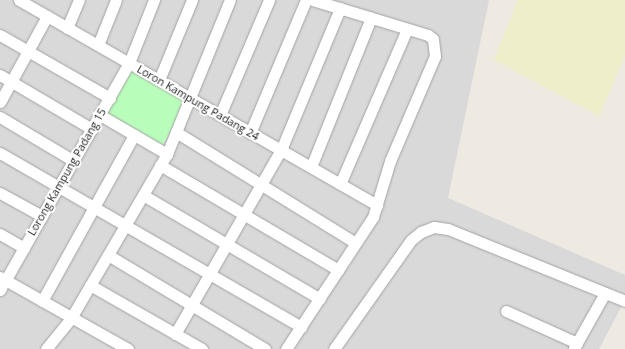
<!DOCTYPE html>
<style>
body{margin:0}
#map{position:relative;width:625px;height:349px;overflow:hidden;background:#eee9e1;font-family:"Open Sans",sans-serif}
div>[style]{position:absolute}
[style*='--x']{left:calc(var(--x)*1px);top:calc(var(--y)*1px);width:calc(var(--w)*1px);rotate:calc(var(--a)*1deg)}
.residential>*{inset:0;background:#dad9d9}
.farmland>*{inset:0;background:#eeefca}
.park>*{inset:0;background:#b9fdbb;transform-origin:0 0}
.roads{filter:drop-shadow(0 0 1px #a3a3a3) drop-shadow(0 0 1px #a3a3a3)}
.minor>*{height:11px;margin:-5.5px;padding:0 5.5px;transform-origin:5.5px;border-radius:5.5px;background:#fff}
span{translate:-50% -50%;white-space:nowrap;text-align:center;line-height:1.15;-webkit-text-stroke:4px #fff;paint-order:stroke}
.street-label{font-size:11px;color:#1c1c1c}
</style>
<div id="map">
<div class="residential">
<div style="clip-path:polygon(0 0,489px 0,448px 198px,625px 275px,625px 300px,599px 349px,0 349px)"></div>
</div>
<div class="farmland">
<div style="clip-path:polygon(518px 0,625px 0,625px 56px,599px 116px,494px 60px)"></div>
</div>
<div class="park">
<div style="left:129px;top:63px;width:70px;height:60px;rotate:30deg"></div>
</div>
<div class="roads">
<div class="minor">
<div style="--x:19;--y:0;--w:413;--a:29.8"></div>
<div style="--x:67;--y:28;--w:30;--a:-67"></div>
<div style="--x:0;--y:35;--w:127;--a:29.8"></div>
<div style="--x:98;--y:45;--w:48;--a:-68.2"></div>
<div style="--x:0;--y:75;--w:107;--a:30.4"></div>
<div style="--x:159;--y:80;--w:87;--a:-67.6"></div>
<div style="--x:0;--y:102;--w:98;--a:-61.3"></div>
<div style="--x:100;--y:115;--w:78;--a:30.2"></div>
<div style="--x:220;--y:115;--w:125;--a:-66.9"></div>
<div style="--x:0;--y:117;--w:86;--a:30.7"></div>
<div style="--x:176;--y:132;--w:211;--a:31.7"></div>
<div style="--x:250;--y:133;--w:144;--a:-67.2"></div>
<div style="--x:0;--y:153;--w:348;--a:30"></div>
<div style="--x:160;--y:165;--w:207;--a:30.5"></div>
<div style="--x:311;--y:167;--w:161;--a:-68.1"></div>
<div style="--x:340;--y:184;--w:169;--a:-66.6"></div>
<div style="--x:0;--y:193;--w:48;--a:28.7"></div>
<div style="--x:143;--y:195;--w:205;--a:30.4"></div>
<div style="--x:0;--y:234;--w:28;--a:30"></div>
<div style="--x:108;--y:255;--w:183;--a:30.9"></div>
<div style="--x:0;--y:277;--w:147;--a:29.4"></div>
<div style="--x:5;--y:281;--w:251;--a:-60.4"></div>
<div style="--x:129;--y:63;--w:68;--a:-68.4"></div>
<div style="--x:90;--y:285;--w:129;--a:29.7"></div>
<div style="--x:0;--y:290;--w:4;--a:-63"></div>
<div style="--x:42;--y:301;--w:190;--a:-61"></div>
<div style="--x:506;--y:311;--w:78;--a:24.3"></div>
<div style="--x:175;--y:334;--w:212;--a:-60.1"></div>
<div style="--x:281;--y:150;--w:154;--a:-67.4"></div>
<div style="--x:574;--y:348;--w:63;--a:-60.6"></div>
<div style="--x:46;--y:349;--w:40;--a:-51"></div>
<div style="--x:71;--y:318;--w:190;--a:-59.7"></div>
<div style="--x:167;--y:154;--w:166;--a:-67.8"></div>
<div style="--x:286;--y:349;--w:158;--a:-56.6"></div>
<div style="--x:373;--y:217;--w:59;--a:-73.1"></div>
<div style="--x:390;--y:161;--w:114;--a:-66.8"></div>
<div style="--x:435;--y:56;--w:17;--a:-97"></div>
<div style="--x:433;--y:39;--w:6;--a:-141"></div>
<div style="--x:428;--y:35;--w:120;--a:-163.1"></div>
<div style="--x:334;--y:349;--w:133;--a:-54.8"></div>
<div style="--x:411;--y:240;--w:13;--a:-39"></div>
<div style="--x:421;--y:232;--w:14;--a:-21"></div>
<div style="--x:434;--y:227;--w:14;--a:8"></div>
<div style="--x:448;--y:229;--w:191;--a:22.1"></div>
</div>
</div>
<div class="street-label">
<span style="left:198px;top:103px;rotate:30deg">Loron Kampung Padang 24</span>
<span style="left:67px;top:172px;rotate:-60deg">Lorong Kampung Padang 15</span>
</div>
</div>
